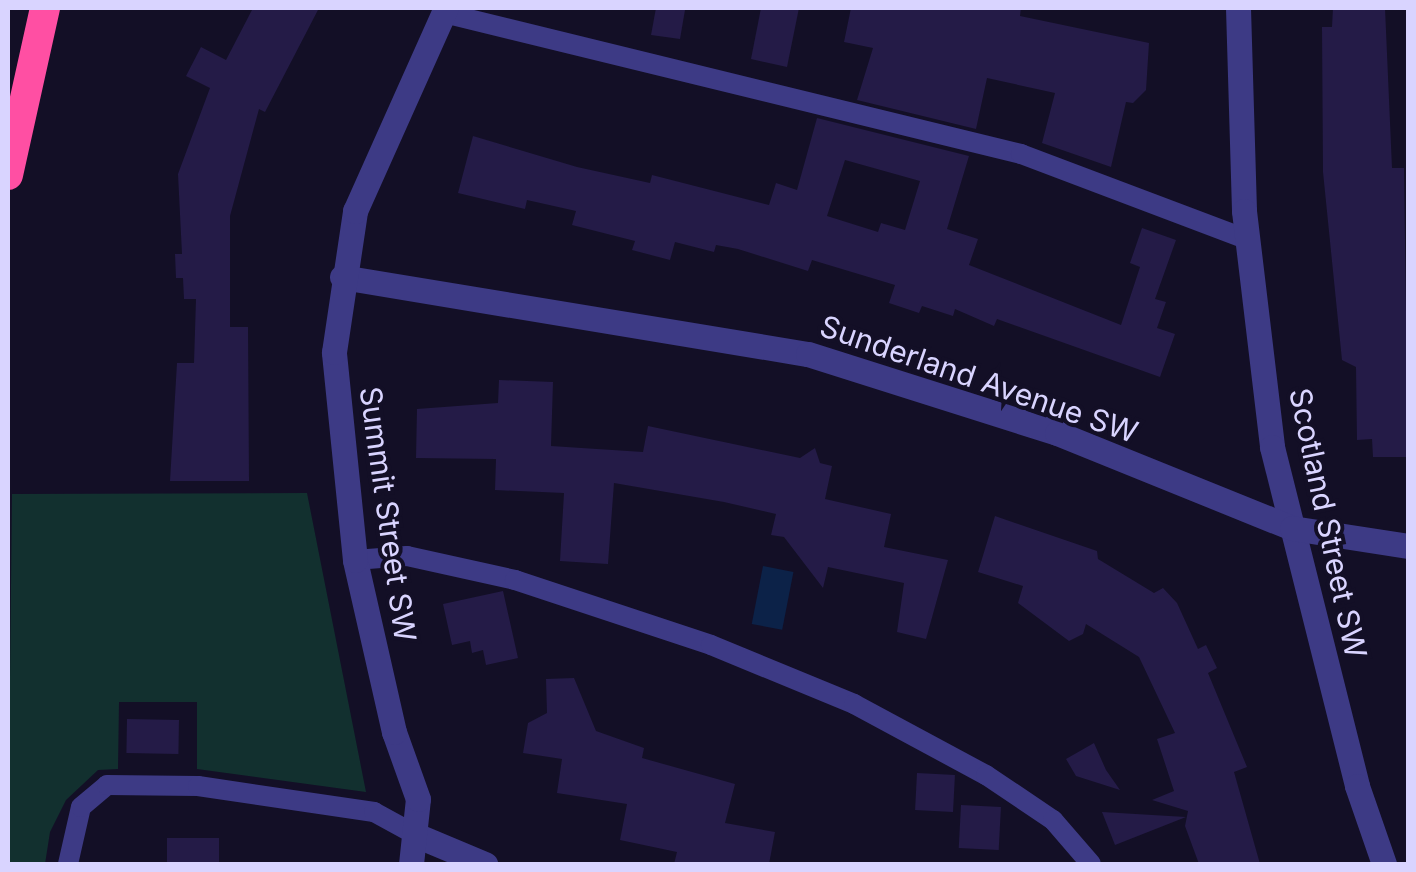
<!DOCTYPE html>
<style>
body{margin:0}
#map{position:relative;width:1416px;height:872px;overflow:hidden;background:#130f26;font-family:Inter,sans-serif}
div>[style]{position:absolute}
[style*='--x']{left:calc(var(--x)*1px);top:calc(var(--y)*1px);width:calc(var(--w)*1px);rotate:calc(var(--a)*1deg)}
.green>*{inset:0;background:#12302f}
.water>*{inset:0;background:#0c2248;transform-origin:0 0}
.building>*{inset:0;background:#241b47;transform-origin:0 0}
.lane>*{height:20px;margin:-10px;padding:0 10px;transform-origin:10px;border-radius:10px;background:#3d3a85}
.street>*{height:25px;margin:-12.5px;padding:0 12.5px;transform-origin:12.5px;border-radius:12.5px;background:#3d3a85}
.highway>*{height:30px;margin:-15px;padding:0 15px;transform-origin:15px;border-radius:15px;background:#ff4fa3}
span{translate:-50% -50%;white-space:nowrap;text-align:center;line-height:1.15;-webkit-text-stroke:8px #130f26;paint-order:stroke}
.street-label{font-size:30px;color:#d9d4ff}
.frame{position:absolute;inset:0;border:10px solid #d9d4ff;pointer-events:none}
</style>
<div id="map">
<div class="green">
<div style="clip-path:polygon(307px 493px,366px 792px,197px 769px,197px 702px,119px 702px,118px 769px,98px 770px,66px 800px,50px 832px,45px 864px,8px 864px,12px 494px)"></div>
</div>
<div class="water">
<div style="left:763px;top:566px;width:31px;height:59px;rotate:11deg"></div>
</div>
<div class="building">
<div style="clip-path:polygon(253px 8px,319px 8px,265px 112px,259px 109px,230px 216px,230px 327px,248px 327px,249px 481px,170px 481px,177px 363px,194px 363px,196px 299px,184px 299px,183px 278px,176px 278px,175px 254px,182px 254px,178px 174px,210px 88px,186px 76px,201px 47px,226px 60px)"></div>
<div style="clip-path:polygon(656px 8px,685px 10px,680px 39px,651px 35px)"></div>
<div style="clip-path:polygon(761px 8px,799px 8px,787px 67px,751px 59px)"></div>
<div style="clip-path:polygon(851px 8px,1021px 8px,1020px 16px,1149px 43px,1146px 90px,1133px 103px,1126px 102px,1111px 167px,1042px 143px,1055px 93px,987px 78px,976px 129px,857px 100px,873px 48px,844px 42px)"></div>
<div style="clip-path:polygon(1333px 8px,1385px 8px,1392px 168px,1404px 168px,1408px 457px,1373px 457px,1372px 439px,1357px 440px,1356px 367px,1342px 360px,1323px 172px,1322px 27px,1332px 27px)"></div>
<div style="clip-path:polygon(evenodd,817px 118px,969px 156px,947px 229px,978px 239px,969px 265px,1121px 325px,1140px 267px,1130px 263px,1142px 228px,1176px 240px,1155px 299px,1166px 302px,1157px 328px,1175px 334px,1160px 377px,997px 319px,994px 326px,955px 309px,953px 316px,922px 306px,919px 313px,889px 303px,895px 285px,812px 260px,808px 271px,738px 249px,716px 245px,714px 252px,675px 242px,670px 260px,632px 250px,635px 241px,572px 225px,576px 211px,527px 200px,525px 209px,458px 193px,473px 136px,577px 167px,650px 183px,652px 175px,769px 205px,776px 183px,797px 190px,817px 118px,845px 160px,920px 181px,905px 230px,881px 223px,878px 232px,827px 216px,845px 160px)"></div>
<div style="clip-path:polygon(499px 380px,553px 382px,551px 446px,643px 452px,648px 426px,800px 458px,815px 448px,820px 463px,832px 466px,825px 499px,891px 514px,884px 547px,948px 560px,926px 639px,897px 632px,904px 583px,828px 567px,823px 588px,784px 537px,771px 535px,776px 514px,724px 502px,614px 483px,608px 564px,560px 561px,564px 493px,495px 490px,496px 459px,416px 458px,417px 409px,498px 403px)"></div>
<div style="clip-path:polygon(995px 516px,1097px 551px,1098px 559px,1154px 593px,1163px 588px,1177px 603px,1198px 649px,1206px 645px,1217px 668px,1208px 673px,1247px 767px,1234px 772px,1260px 864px,1199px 864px,1185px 826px,1188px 811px,1152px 800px,1174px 791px,1157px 739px,1175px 733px,1139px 657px,1086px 624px,1083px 634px,1069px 641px,1018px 603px,1023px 586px,978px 572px)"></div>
<div style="clip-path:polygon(503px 591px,518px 658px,486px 665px,483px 650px,472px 653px,470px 641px,452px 645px,443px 604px)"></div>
<div style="clip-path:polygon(574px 678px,596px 731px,644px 748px,642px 758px,735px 784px,725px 823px,775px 832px,769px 864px,674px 864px,677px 852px,620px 840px,627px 804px,557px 793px,562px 759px,523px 753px,528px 723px,547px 713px,546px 679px)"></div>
<div style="left:127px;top:719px;width:52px;height:34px;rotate:1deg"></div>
<div style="clip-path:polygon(1094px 743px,1106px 770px,1120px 790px,1076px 776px,1066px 759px)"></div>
<div style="left:917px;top:773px;width:38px;height:37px;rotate:3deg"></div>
<div style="left:961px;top:805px;width:40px;height:43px;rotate:3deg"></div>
<div style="clip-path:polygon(1102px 812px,1186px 817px,1115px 845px)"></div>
<div style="left:219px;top:838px;width:26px;height:52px;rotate:90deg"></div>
</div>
<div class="lane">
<div style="--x:444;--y:13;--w:594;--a:13.73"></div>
<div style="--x:1021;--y:154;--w:243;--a:20.7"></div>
<div style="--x:355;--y:560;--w:52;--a:-4.4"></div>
<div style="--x:407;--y:556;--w:111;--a:12.5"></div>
<div style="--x:515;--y:580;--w:206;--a:18.3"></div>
<div style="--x:711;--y:645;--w:155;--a:22.4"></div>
<div style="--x:854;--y:704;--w:150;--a:28.3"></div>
<div style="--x:986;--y:775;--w:81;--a:33.9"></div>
<div style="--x:1053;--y:820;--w:58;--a:49.2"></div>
<div style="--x:68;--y:864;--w:58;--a:-77.2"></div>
<div style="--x:81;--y:807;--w:34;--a:-40"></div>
<div style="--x:107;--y:785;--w:91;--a:0.6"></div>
<div style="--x:198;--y:786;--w:178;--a:8.4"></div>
<div style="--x:374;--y:812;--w:50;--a:28.6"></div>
</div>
<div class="street">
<div style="--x:1238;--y:8;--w:203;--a:88.3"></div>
<div style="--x:1244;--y:211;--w:238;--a:83.2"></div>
<div style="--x:1272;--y:447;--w:349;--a:75.9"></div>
<div style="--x:1357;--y:786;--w:83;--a:70.9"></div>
<div style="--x:342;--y:277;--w:472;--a:9.4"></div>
<div style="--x:808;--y:354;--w:261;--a:17.6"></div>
<div style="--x:1057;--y:433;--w:253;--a:22"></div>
<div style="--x:1292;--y:528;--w:117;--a:8.8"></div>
<div style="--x:418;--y:836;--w:73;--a:22.7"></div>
<div style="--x:411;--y:864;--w:65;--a:-83.9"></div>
<div style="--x:418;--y:799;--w:71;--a:-109.7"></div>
<div style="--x:394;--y:732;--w:176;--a:-102.8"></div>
<div style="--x:355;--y:560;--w:209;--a:-95.8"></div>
<div style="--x:334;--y:352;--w:143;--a:-81.5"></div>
<div style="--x:355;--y:211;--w:222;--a:-65.9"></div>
</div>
<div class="highway">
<div style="--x:8;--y:175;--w:171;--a:-77.5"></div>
</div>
<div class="street-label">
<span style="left:979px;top:379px;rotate:19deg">Sunderland Avenue SW</span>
<span style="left:388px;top:514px;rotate:82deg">Summit Street SW</span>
<span style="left:1328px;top:523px;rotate:78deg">Scotland Street SW</span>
</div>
<div class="frame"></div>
</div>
